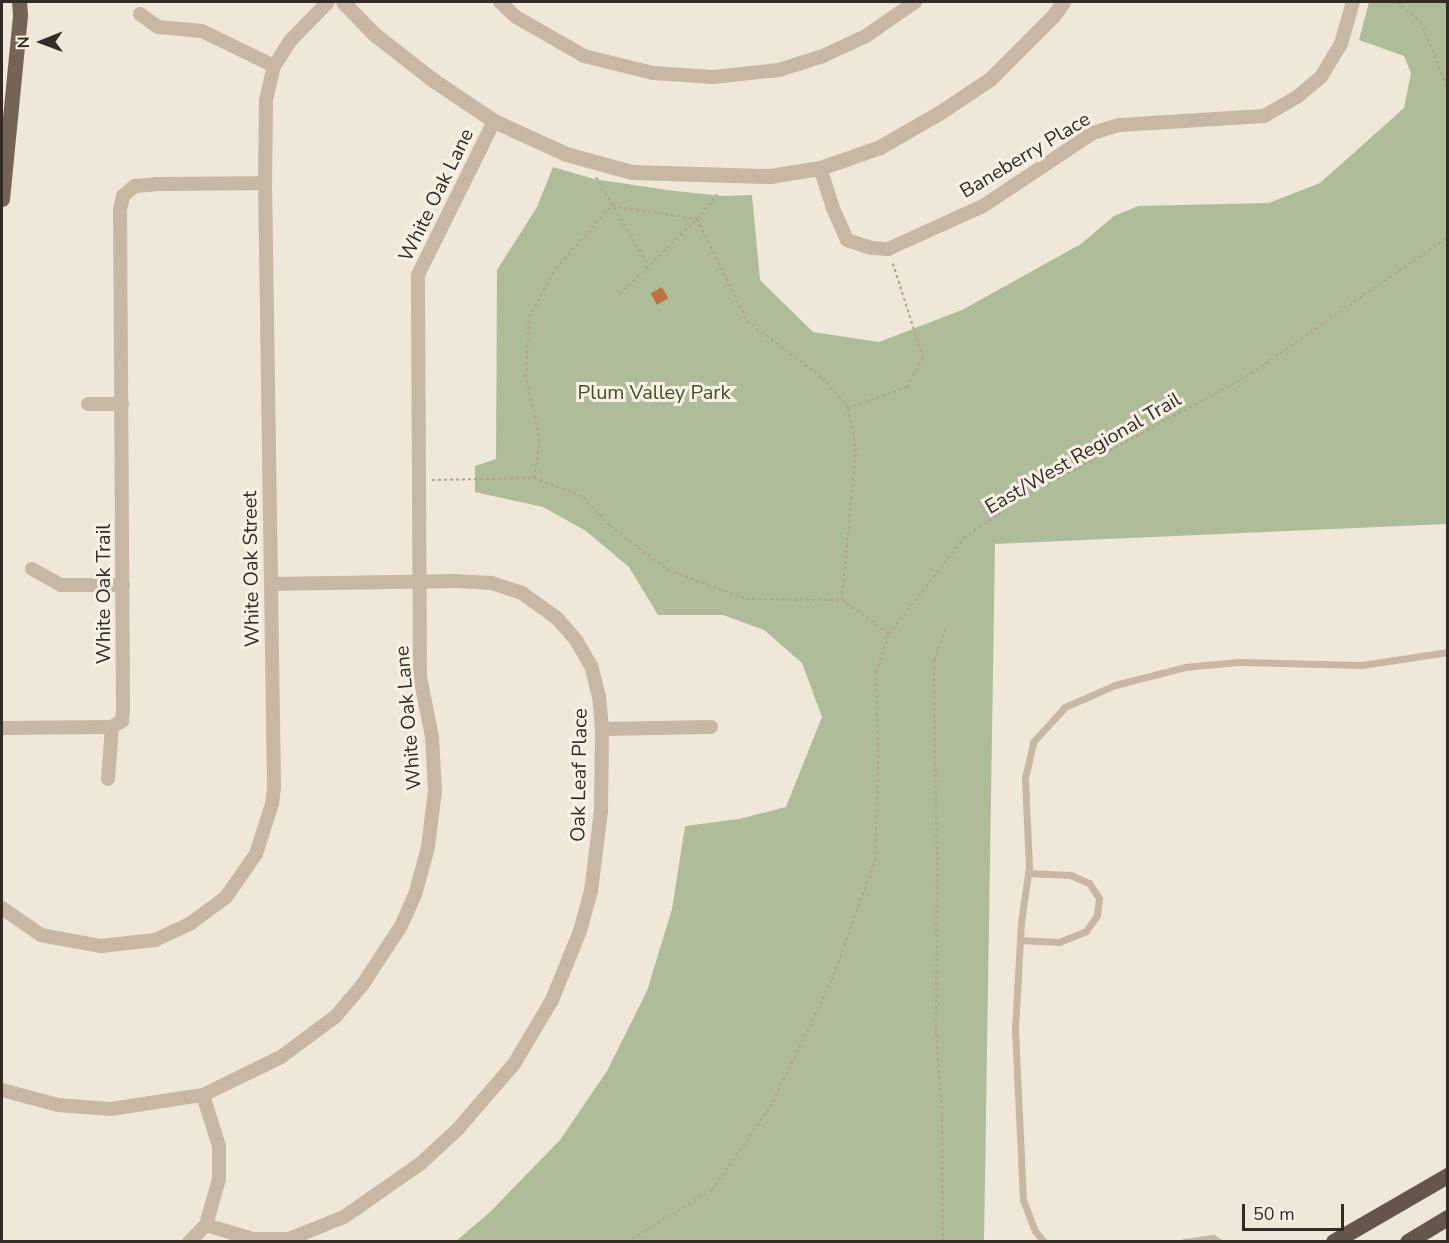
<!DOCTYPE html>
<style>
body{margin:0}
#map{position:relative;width:1449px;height:1243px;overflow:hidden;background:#efe7d8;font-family:"Nunito Sans",sans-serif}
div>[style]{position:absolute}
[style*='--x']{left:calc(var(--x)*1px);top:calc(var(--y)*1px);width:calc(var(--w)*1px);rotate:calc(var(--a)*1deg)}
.green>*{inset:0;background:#adbd99}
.building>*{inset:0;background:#c07245;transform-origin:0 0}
.path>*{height:2px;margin-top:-1px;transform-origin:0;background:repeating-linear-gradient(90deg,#b2a38f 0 3px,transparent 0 6px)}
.service>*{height:7px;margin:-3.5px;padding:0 3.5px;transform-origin:3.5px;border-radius:3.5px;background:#c7b8a5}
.minor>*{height:14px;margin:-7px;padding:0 7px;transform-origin:7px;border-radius:7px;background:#c7b8a5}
.tertiary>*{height:15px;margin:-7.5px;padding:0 7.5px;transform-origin:7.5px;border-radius:7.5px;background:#c7b8a5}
.primary>*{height:15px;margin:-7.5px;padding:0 7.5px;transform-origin:7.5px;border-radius:7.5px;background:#746457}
.trunk>*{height:16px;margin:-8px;padding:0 8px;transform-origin:8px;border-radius:8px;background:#64564a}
span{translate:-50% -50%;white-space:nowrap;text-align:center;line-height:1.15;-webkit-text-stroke:6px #f8f1e4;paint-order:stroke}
.street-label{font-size:20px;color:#332b26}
.park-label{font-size:20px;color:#3e502b}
.frame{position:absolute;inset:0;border:3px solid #332b26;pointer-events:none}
.north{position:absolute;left:12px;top:12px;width:60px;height:60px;-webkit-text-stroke:4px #f8f1e4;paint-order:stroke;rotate:269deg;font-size:16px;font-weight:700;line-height:24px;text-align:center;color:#332b26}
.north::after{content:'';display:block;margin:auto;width:21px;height:27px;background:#332b26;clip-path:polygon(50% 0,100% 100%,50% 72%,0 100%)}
.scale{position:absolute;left:1242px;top:1204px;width:102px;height:27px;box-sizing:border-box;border:3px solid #332b26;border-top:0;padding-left:8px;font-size:18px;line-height:21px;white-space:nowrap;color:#332b26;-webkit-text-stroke:4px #f8f1e4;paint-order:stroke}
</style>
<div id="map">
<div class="green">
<div style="clip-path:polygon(1369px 2px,1447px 2px,1447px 524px,995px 544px,984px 1241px,455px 1242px,489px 1213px,560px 1140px,607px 1071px,647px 991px,672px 909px,685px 826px,739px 819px,786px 807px,822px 717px,802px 663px,764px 630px,723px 615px,658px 615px,629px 567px,586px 531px,543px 507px,475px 492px,475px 466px,496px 459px,497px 270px,537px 207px,553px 167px,594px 179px,667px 190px,722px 196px,752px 195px,760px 280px,813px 332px,879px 342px,962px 310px,1081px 244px,1114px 216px,1138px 206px,1269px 203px,1320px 183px,1404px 108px,1411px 73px,1404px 56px,1359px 40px)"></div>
</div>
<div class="building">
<div style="left:662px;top:287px;width:13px;height:13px;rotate:61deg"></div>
</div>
<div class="path">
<div style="--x:1397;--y:2;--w:31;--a:40"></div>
<div style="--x:1421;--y:22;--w:73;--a:68.3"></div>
<div style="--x:596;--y:177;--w:102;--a:59.4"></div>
<div style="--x:612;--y:206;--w:86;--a:8.7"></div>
<div style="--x:697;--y:219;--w:114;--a:63.9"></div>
<div style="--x:747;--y:321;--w:95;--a:36.9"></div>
<div style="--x:823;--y:378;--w:39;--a:50"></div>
<div style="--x:848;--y:408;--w:41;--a:78.7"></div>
<div style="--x:856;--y:448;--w:153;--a:95.3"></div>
<div style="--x:620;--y:294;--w:107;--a:-44.2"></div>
<div style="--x:697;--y:219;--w:32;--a:-51"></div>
<div style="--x:848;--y:408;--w:63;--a:-19.6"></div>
<div style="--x:907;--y:387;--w:33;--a:-61"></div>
<div style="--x:923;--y:358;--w:102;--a:-107.7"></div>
<div style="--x:534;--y:478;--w:36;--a:-81"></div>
<div style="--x:540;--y:442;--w:66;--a:-102.2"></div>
<div style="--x:526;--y:377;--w:60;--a:-87.1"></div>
<div style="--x:529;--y:317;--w:56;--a:-61.1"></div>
<div style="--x:556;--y:268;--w:84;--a:-47.9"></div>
<div style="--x:432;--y:480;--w:102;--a:-1.1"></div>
<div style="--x:534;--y:478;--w:53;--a:21.2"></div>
<div style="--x:583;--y:497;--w:40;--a:47"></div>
<div style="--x:610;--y:526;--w:73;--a:37.2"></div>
<div style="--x:668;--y:570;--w:83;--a:20.4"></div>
<div style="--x:746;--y:599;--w:96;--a:0.6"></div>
<div style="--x:842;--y:600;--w:58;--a:35.9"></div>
<div style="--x:627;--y:1242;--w:100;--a:-31.5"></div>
<div style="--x:712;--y:1190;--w:101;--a:-55.1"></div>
<div style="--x:770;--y:1107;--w:141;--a:-64"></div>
<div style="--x:832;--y:980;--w:127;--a:-70.3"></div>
<div style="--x:875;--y:860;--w:96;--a:-88.2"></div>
<div style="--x:878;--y:764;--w:92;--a:-91.2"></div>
<div style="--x:876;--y:672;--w:40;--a:-71.1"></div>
<div style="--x:889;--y:634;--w:122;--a:-52"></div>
<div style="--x:964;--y:538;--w:68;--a:-34.9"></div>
<div style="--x:1020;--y:499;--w:257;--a:-28.4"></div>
<div style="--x:1246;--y:377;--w:246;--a:-34.7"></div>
<div style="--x:943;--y:1242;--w:127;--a:-90.5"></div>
<div style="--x:942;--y:1115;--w:82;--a:-94.2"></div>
<div style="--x:936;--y:1033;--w:172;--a:-89.7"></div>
<div style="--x:937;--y:861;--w:168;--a:-91"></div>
<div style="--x:934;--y:693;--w:33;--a:-90"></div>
<div style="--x:934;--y:660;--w:35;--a:-70"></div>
</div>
<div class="service">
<div style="--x:1020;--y:940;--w:39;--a:3"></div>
<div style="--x:1059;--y:942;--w:29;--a:-22"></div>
<div style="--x:1086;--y:931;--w:19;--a:-55"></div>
<div style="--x:1097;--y:915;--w:17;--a:-83"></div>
<div style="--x:1099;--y:898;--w:18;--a:-124"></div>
<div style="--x:1089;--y:883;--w:21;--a:-157"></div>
<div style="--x:1070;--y:875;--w:42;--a:-177.3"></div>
<div style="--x:1044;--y:1242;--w:14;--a:-129"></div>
<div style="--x:1035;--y:1231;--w:33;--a:-111"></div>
<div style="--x:1023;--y:1200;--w:171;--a:-92.7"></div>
<div style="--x:1015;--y:1029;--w:107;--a:-86.8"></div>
<div style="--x:1021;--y:922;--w:56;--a:-81.7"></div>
<div style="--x:1029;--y:867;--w:89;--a:-92.6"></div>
<div style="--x:1025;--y:778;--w:37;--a:-77"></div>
<div style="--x:1033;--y:742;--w:47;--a:-47.6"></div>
<div style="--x:1065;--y:707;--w:55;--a:-23.7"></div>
<div style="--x:1115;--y:685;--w:72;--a:-14.4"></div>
<div style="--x:1185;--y:667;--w:53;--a:-5.4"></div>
<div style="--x:1238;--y:662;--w:124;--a:1.4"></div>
<div style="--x:1362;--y:665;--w:87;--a:-8.6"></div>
<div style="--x:1184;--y:1242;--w:29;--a:-8"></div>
<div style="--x:1213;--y:1238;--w:7;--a:34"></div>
</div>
<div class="minor">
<div style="--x:500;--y:2;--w:22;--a:43"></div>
<div style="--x:516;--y:17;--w:78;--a:29.8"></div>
<div style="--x:584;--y:56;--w:71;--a:13.8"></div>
<div style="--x:653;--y:73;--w:60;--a:3.8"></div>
<div style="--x:713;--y:77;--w:66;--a:-6.1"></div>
<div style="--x:779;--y:70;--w:46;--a:-17.7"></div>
<div style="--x:823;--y:56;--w:47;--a:-24.9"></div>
<div style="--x:866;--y:36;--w:60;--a:-34.8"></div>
<div style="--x:140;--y:14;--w:22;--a:36"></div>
<div style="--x:158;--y:27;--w:44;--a:5.2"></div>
<div style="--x:202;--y:31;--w:80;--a:25.9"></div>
<div style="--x:820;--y:168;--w:40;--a:72"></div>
<div style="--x:832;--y:206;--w:37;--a:66"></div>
<div style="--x:847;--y:240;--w:26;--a:18"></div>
<div style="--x:872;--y:248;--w:16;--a:4"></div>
<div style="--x:888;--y:249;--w:104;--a:-24.4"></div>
<div style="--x:983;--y:206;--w:132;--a:-33.6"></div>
<div style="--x:1093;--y:133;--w:28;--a:-17"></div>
<div style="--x:1120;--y:125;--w:144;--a:-3.6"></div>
<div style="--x:1264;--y:116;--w:38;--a:-30"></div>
<div style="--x:1297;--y:97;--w:31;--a:-40"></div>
<div style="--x:1321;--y:77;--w:39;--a:-59"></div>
<div style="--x:1341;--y:44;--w:44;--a:-74.1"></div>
<div style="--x:88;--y:404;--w:34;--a:0"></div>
<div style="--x:32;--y:569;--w:33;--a:29"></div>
<div style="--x:61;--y:585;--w:62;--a:0"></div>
<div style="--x:112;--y:727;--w:12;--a:-31"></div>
<div style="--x:122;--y:721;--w:11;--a:-85"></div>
<div style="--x:123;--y:710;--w:500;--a:-90.34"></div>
<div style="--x:120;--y:210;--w:14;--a:-78"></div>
<div style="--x:123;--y:196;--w:16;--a:-40"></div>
<div style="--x:135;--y:186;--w:21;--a:-5"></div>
<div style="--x:156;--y:184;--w:109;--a:-0.5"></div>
<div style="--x:2;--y:728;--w:110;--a:-0.5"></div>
<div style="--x:602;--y:729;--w:109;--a:-1.1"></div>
<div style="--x:108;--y:779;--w:52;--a:-85.6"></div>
<div style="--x:2;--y:908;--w:47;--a:34.7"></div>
<div style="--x:41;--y:935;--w:61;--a:10.4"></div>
<div style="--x:101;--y:946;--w:54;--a:-6.3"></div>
<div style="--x:155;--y:940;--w:40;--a:-25"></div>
<div style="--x:191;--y:923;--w:44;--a:-36.6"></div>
<div style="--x:226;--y:897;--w:52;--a:-55.1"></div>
<div style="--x:256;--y:854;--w:52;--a:-72.3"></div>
<div style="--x:272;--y:804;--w:17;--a:-83"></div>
<div style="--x:274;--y:787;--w:604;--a:-90.85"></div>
<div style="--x:265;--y:183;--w:83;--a:-89.3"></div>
<div style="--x:266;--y:100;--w:35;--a:-77"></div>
<div style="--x:274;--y:66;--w:30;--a:-57"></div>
<div style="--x:290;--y:41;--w:54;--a:-45.7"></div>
<div style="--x:2;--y:1090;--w:58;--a:15"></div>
<div style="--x:58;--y:1105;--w:53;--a:4.3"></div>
<div style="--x:111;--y:1109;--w:93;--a:-8.7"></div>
<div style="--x:203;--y:1095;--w:87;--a:-26"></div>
<div style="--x:281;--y:1057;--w:69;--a:-36.7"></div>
<div style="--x:336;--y:1016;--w:42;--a:-49.8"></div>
<div style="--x:363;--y:984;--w:69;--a:-56.8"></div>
<div style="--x:401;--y:926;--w:34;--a:-66"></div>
<div style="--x:415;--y:895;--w:50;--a:-74.8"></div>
<div style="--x:428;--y:847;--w:56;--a:-82.9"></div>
<div style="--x:435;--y:791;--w:54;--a:-93.2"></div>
<div style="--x:432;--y:737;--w:61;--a:-101.3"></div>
<div style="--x:420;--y:677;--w:402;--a:-90.3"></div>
<div style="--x:418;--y:275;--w:172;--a:-63.7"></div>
<div style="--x:206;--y:1225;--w:49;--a:16.6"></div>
<div style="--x:253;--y:1239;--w:36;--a:0"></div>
<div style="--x:289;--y:1239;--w:59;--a:-21.8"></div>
<div style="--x:344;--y:1217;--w:93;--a:-34.9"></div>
<div style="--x:420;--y:1164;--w:50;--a:-42.6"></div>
<div style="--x:457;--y:1130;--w:87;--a:-49.2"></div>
<div style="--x:514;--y:1064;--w:74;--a:-59.3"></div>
<div style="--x:552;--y:1000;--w:74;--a:-67.9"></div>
<div style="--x:580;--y:931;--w:41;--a:-74.6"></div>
<div style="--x:591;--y:891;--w:81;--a:-82.9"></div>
<div style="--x:601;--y:811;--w:82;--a:-89.3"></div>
<div style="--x:602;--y:729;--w:32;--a:-95"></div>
<div style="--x:599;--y:697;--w:32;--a:-104"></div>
<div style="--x:591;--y:666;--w:30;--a:-120"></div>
<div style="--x:576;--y:640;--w:28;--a:-131"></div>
<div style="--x:558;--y:619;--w:44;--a:-144.2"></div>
<div style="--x:522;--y:593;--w:32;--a:-162"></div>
<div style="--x:492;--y:583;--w:36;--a:-177"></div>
<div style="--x:456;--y:581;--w:185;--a:179.1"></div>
<div style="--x:189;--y:1242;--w:24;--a:-45"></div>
<div style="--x:206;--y:1225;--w:48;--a:-74.2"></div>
<div style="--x:219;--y:1179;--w:33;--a:-90"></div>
<div style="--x:219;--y:1146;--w:53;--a:-107.4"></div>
</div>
<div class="tertiary">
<div style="--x:343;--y:2;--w:45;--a:45.9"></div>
<div style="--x:374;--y:34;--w:75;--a:37.9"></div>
<div style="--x:433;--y:80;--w:73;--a:33.9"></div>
<div style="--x:494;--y:121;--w:79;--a:24.6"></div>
<div style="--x:566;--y:154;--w:68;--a:15.3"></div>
<div style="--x:632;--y:172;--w:138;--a:1.7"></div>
<div style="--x:770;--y:176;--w:51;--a:-9.1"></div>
<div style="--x:820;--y:168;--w:64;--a:-19.3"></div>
<div style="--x:880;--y:147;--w:68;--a:-30"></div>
<div style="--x:939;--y:113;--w:61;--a:-33.7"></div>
<div style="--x:990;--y:79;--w:89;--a:-45"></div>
<div style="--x:1053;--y:16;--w:17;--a:-54"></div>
</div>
<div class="primary">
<div style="--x:2;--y:199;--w:185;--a:-84.4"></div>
<div style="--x:20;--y:15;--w:13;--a:-94"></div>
</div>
<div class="trunk">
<div style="--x:1334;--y:1242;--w:132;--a:-30.1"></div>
<div style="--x:1408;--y:1242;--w:47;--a:-31"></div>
</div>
<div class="street-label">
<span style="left:1025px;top:155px;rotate:-31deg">Baneberry Place</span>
<span style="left:436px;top:195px;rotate:-64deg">White Oak Lane</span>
<span style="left:1083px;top:453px;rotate:-30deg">East/West Regional Trail</span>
<span style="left:251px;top:569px;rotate:-91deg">White Oak Street</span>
<span style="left:103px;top:594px;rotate:-90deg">White Oak Trail</span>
<span style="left:408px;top:718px;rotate:-95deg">White Oak Lane</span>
<span style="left:579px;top:775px;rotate:-89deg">Oak Leaf Place</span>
</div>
<div class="park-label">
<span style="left:654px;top:392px">Plum Valley Park</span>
</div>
<div class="frame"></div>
<div class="north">N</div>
<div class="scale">50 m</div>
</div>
